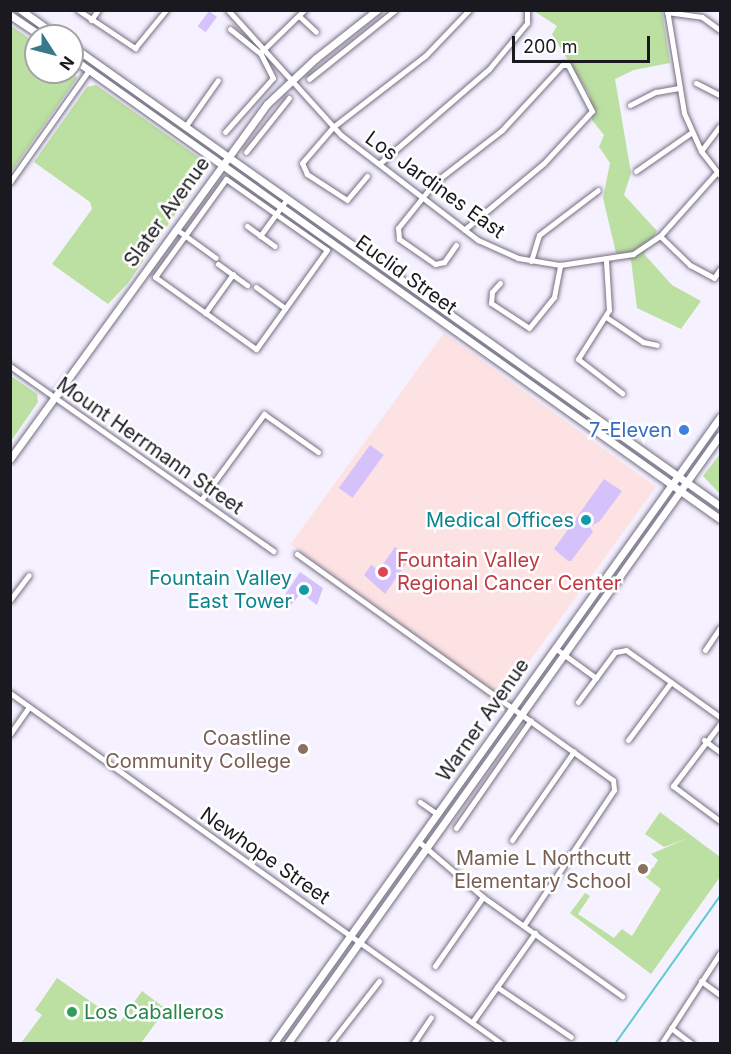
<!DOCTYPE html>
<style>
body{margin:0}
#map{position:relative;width:731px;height:1054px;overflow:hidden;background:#f5f1ff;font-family:Inter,sans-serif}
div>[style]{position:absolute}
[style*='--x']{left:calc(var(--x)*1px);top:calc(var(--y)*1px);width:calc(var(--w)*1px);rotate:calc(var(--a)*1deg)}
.medical>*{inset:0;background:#fde2e3;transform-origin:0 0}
.green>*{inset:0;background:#bcdfa2}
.stream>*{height:1.5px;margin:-0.75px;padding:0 0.75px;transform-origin:0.75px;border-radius:0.75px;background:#5fccd3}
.building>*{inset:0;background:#d5c2fa;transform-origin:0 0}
.roads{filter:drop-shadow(0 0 2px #756e82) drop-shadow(0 0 2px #756e82)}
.minor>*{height:5px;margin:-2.5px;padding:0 2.5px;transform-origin:2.5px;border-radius:2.5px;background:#fff}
.major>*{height:7px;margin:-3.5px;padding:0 3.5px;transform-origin:3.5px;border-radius:3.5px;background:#fff}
.dots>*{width:16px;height:16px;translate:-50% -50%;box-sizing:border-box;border:3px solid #fff;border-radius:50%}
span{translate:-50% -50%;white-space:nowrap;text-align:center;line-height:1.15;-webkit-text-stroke:5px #fff;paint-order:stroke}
.street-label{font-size:20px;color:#1b1920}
.shop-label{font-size:20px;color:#366cbe}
.right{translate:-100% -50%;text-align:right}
.culture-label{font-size:20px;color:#0d838f}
.health-label{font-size:20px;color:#be3a42}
.left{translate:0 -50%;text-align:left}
.education-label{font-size:20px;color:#785e54}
.leisure-label{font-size:20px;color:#27864d}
.frame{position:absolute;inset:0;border:12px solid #1b1920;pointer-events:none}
.north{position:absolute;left:24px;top:24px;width:60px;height:60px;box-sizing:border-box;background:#fff;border:2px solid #a4a3a6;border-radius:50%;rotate:126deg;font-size:16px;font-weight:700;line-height:24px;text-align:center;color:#1b1920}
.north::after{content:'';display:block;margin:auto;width:21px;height:27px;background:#37798b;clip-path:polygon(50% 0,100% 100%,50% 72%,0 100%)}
.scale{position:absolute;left:512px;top:36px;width:138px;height:27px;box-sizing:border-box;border:3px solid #1b1920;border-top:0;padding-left:8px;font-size:18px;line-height:21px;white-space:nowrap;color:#1b1920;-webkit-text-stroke:4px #fff;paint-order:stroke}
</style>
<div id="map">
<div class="medical">
<div style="left:444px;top:333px;width:262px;height:261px;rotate:36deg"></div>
</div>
<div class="green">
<div style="clip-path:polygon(534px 11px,662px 11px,670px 63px,634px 70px,615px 79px,631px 173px,624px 195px,657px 231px,644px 254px,672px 285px,701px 301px,681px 329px,637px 308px,631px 260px,616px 253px,603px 198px,610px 163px,599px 147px,604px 135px,592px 120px,590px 96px,552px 34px,557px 26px)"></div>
<div style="clip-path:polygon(10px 25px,36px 43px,36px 72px,72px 69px,77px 78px,11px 172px)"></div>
<div style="clip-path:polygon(96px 85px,204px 161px,205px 171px,128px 283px,108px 304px,52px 264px,92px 209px,90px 202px,34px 162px,87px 87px)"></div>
<div style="clip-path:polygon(11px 376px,37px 394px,38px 402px,11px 441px)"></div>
<div style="clip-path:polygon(720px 454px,720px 494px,703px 476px)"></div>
<div style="clip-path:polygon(660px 812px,720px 857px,720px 877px,651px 974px,570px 913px,585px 893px,590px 896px,578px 914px,614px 938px,622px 929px,632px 936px,661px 889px,638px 871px,653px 868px,658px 860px,651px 854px,688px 838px,664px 847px,645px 834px)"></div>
<div style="clip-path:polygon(57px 978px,120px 1022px,142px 991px,166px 1009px,141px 1043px,21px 1043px,42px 1015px,35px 1010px)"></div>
</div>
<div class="stream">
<div style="--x:615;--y:1044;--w:181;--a:-54.6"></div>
</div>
<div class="building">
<div style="left:209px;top:11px;width:10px;height:19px;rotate:37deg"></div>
<div style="left:370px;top:445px;width:17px;height:53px;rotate:36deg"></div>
<div style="clip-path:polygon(604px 479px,622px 491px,600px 521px,590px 527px,593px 532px,571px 561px,568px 561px,554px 549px)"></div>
<div style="clip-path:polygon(395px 547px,410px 558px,385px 594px,364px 575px,371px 565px,379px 570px)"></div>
<div style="clip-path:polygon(300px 572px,323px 588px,317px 605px,301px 593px,291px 605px,282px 599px)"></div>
</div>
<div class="roads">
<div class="minor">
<div style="--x:78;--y:10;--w:69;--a:33.7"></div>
<div style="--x:135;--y:48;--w:49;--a:-50.8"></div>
<div style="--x:228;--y:10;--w:169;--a:47.9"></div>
<div style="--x:341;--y:135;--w:173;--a:37.5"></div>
<div style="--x:478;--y:240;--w:44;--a:24.2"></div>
<div style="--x:518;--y:258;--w:43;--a:9.5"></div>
<div style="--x:560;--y:265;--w:74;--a:-8.6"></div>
<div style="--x:633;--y:254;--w:32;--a:-34"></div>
<div style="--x:660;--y:236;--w:86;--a:-48.3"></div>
<div style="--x:667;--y:10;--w:104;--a:80.6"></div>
<div style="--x:684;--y:113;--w:42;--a:65.9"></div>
<div style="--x:701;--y:151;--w:31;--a:52"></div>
<div style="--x:667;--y:12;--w:35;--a:8"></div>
<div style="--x:702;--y:17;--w:22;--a:36"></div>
<div style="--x:299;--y:16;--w:23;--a:43"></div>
<div style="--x:91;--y:20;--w:12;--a:-55"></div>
<div style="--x:230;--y:29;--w:38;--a:39"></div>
<div style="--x:260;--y:53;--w:62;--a:-44.3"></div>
<div style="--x:309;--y:79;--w:110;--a:-38.7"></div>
<div style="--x:696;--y:83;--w:27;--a:27"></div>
<div style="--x:630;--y:105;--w:29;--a:-27"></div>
<div style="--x:656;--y:92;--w:23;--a:-10"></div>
<div style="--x:185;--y:127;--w:57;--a:-54.9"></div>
<div style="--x:225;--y:132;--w:72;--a:-48.4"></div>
<div style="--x:273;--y:78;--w:28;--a:-117"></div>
<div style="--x:701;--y:151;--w:31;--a:-53"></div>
<div style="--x:246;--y:152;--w:69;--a:-51.5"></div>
<div style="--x:379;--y:164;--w:145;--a:-40.8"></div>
<div style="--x:489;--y:69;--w:60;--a:-50.4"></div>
<div style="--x:527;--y:23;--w:13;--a:-90"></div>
<div style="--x:636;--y:171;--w:68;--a:-34.9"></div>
<div style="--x:367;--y:176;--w:31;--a:130"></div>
<div style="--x:347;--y:200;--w:48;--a:-147"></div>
<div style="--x:307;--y:174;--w:12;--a:-114"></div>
<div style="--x:302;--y:163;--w:48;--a:-49.3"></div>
<div style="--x:333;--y:127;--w:116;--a:-37.7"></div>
<div style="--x:425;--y:56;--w:64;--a:-46.3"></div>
<div style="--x:226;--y:179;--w:123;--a:35.1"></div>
<div style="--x:327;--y:250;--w:122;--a:125.6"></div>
<div style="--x:256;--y:349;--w:124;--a:-144.5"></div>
<div style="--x:155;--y:277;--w:121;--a:-54.1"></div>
<div style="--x:10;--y:182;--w:137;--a:-54.8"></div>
<div style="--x:247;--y:226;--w:34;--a:36"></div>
<div style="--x:176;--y:229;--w:49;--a:35.9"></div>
<div style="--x:260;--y:236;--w:46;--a:-53.9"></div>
<div style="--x:660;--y:236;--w:42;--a:44"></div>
<div style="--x:690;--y:265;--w:27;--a:28"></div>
<div style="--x:714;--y:278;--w:11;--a:-56"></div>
<div style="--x:456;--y:245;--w:21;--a:125"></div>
<div style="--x:444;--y:262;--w:9;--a:167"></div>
<div style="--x:435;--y:264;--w:44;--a:-145.2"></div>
<div style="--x:399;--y:239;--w:11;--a:-95"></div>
<div style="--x:398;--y:228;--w:59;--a:-51.2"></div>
<div style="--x:435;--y:182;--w:85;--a:-37.8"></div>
<div style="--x:502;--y:130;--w:88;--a:-47.3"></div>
<div style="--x:562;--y:65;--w:6;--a:0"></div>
<div style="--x:568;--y:65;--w:52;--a:62.4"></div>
<div style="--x:592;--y:111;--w:71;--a:132.7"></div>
<div style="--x:544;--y:163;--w:104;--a:140.1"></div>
<div style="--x:531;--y:261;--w:27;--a:-73"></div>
<div style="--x:539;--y:235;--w:74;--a:-37.3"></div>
<div style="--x:606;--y:261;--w:49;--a:86.5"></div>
<div style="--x:609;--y:310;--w:58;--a:122.3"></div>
<div style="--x:578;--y:359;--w:56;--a:37.7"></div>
<div style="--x:218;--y:264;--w:36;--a:36"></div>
<div style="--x:500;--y:283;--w:12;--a:132"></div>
<div style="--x:492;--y:292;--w:11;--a:95"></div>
<div style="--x:491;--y:303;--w:45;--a:33.3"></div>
<div style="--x:529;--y:328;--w:40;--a:-51"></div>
<div style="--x:554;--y:297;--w:33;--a:-79"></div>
<div style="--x:256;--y:287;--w:36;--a:36"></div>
<div style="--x:205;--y:313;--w:48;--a:-54.3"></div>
<div style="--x:606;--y:317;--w:45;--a:34"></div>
<div style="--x:643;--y:342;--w:14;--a:12"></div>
<div style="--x:10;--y:366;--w:322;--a:35.1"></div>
<div style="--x:201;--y:500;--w:107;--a:-53.8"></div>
<div style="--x:264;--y:414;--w:66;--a:35.1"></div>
<div style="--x:297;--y:554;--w:388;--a:35.6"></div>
<div style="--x:613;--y:780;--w:10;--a:84"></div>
<div style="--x:614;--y:790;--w:162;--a:123.7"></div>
<div style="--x:10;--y:600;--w:31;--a:-53"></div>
<div style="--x:555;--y:648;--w:51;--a:36.2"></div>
<div style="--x:705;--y:650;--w:27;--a:-56"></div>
<div style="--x:10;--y:693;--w:604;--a:35.5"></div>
<div style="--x:578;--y:702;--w:62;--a:-53.5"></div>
<div style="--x:615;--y:652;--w:11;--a:-10"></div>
<div style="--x:626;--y:650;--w:115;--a:35.5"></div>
<div style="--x:720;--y:724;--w:78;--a:127.2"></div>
<div style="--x:673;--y:786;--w:59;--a:36.7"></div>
<div style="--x:10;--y:734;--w:33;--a:-55"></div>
<div style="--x:628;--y:740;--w:72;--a:-53.4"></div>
<div style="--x:704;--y:740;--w:20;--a:37"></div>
<div style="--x:420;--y:802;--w:21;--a:35"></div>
<div style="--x:456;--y:828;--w:131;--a:-55.2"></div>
<div style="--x:512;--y:840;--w:108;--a:-55.1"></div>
<div style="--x:418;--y:841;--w:86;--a:40.7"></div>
<div style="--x:483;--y:897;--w:171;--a:35.5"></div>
<div style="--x:435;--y:966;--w:84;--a:-55.2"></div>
<div style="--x:701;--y:981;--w:24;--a:36"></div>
<div style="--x:497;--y:987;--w:89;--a:34"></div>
<div style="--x:473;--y:1021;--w:108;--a:-54.8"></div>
<div style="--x:671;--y:1028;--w:26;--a:37"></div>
<div style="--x:330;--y:1044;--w:80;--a:-52.1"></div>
<div style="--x:413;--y:1044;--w:32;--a:-56"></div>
<div style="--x:661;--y:1044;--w:108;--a:-57"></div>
</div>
<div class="major">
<div style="--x:21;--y:10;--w:44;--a:35.8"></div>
<div style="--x:10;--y:15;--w:37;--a:34"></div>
<div style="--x:72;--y:46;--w:795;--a:35.37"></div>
<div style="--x:72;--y:58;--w:795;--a:35.43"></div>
<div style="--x:10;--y:459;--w:438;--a:-54.1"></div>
<div style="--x:267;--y:104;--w:67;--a:-43.2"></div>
<div style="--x:316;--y:58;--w:78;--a:-38.2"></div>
<div style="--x:273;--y:1044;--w:770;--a:-54.51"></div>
<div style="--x:287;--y:1044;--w:747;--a:-54.59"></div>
</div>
</div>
<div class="dots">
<div style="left:684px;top:430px;background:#3f7fe0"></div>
<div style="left:586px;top:520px;background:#0f9aa8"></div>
<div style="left:383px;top:572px;background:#e0444e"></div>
<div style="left:304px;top:590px;background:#0f9aa8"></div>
<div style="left:303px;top:749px;background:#8d6e63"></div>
<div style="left:643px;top:869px;background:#8d6e63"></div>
<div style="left:72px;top:1012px;background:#2e9e5b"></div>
</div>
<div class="street-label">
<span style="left:435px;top:185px;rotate:36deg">Los Jardines East</span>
<span style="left:167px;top:212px;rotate:-54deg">Slater Avenue</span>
<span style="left:406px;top:275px;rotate:36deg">Euclid Street</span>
<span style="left:150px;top:446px;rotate:35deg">Mount Herrmann Street</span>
<span style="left:483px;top:720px;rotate:-55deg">Warner Avenue</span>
<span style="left:265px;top:856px;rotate:35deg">Newhope Street</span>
</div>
<div class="shop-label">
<span class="right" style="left:672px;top:430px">7-Eleven</span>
</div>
<div class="culture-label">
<span class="right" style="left:574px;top:520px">Medical Offices</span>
<span class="right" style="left:292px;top:590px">Fountain Valley<br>East Tower</span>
</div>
<div class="health-label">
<span class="left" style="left:397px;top:572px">Fountain Valley<br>Regional Cancer Center</span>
</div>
<div class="education-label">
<span class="right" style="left:291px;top:750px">Coastline<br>Community College</span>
<span class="right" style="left:631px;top:870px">Mamie L Northcutt<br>Elementary School</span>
</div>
<div class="leisure-label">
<span class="left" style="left:84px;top:1012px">Los Caballeros</span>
</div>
<div class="frame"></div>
<div class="north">N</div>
<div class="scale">200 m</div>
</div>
